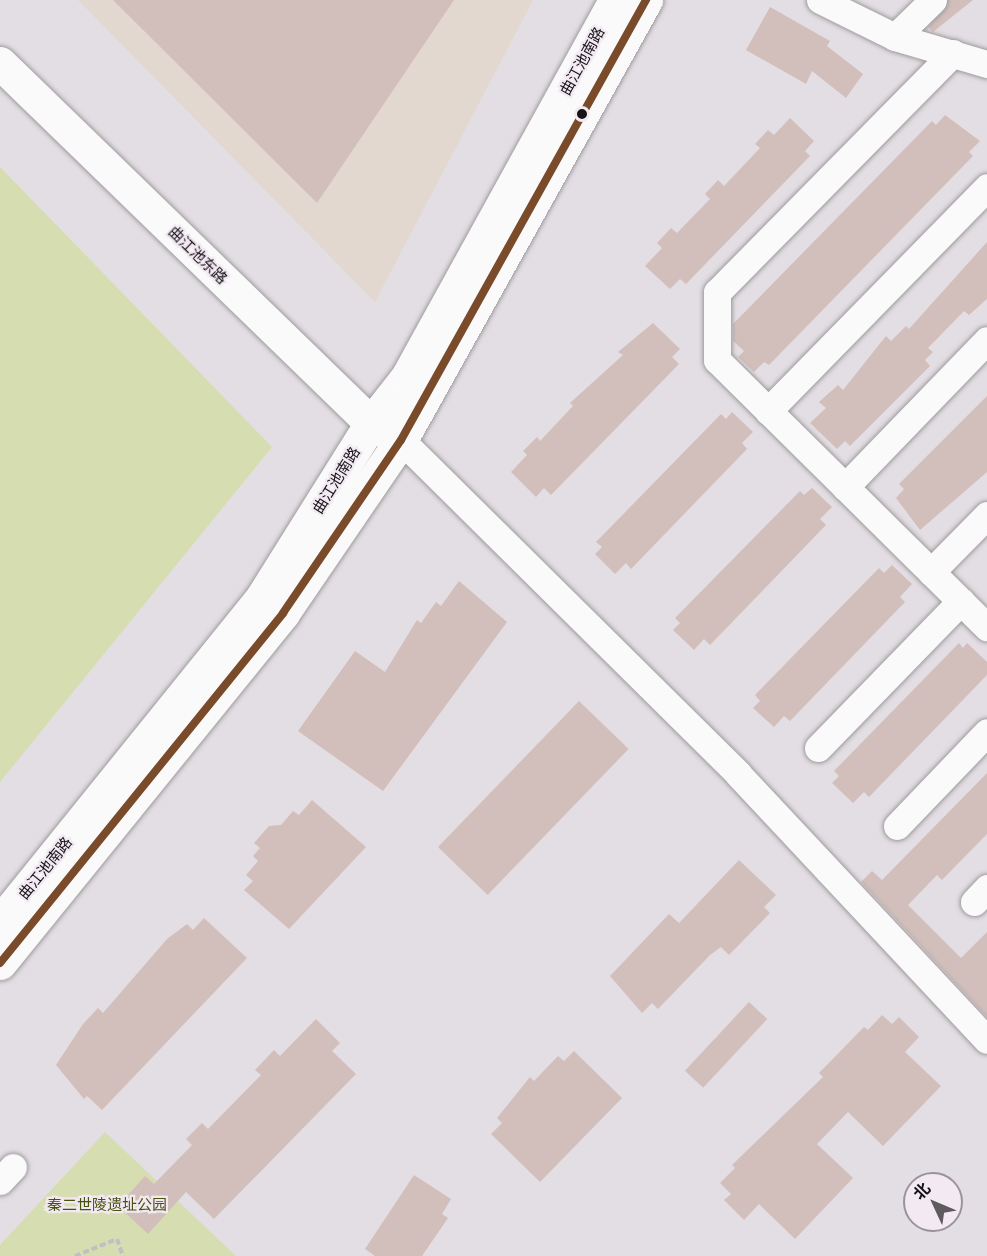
<!DOCTYPE html>
<meta charset="utf-8">
<style>
body{margin:0}
#map{position:relative;width:987px;height:1256px;overflow:hidden;background:#e3dee3;font-family:Inter,"Noto Sans SC",sans-serif}
div>[style]{position:absolute}
[style*='--x']{left:calc(var(--x)*1px);top:calc(var(--y)*1px);width:calc(var(--w)*1px);rotate:calc(var(--a)*1deg)}
.commercial>*{inset:0;background:#e2d8d0}
.green>*{inset:0;background:#d6ddb0}
.building>*{inset:0;background:#d2bfbb;transform-origin:0 0}
.path>*{height:4px;margin-top:-2px;transform-origin:0;background:repeating-linear-gradient(90deg,#c1bfc1 0 6px,transparent 0 9px)}
.roads{filter:drop-shadow(0 0 2px #9e9b9e) drop-shadow(0 0 2px #9e9b9e)}
.minor>*{height:27px;margin:-13.5px;padding:0 13.5px;transform-origin:13.5px;border-radius:13.5px;background:#fbfafb}
.major>*{height:33px;margin:-16.5px;padding:0 16.5px;transform-origin:16.5px;border-radius:16.5px;background:#fbfafb}
.bus-1>*{height:8px;margin:-4px;padding:0 4px;transform-origin:4px;border-radius:4px;background:#7a4b2a}
.dots>*{width:16px;height:16px;translate:-50% -50%;box-sizing:border-box;border:3px solid #f2e9f3;border-radius:50%}
span{translate:-50% -50%;white-space:nowrap;text-align:center;line-height:1.15;-webkit-text-stroke:4.5px #f2e9f3;paint-order:stroke}
.street-label{font-size:15px;color:#161317}
.park-label{font-size:15px;color:#47520e}
.north{position:absolute;left:903px;top:1172px;width:60px;height:60px;box-sizing:border-box;background:#f2e9f3;border:2px solid #9a939b;border-radius:50%;rotate:314deg;font-size:16px;font-weight:700;line-height:24px;text-align:center;color:#161317}
.north::after{content:'';display:block;margin:auto;width:21px;height:27px;background:#5e5a5e;clip-path:polygon(50% 0,100% 100%,50% 72%,0 100%)}
</style>
<div id="map">
<div class="commercial">
<div style="clip-path:polygon(78px 0,533px 0,375px 302px)"></div>
</div>
<div class="green">
<div style="clip-path:polygon(0 167px,272px 447px,0 782px)"></div>
<div style="clip-path:polygon(105px 1132px,236px 1256px,0 1256px,0 1245px)"></div>
</div>
<div class="building">
<div style="clip-path:polygon(113px 0,454px 0,317px 203px)"></div>
<div style="clip-path:polygon(948px 0,973px 0,933px 32px,928px 27px)"></div>
<div style="clip-path:polygon(770px 7px,830px 41px,827px 46px,863px 74px,846px 98px,812px 71px,806px 84px,746px 50px)"></div>
<div style="clip-path:polygon(945px 115px,980px 141px,969px 152px,973px 156px,769px 365px,764px 362px,754px 372px,738px 357px,744px 351px,733px 341px,733px 324px,932px 121px,936px 125px)"></div>
<div style="clip-path:polygon(790px 118px,814px 141px,805px 151px,810px 156px,686px 284px,680px 279px,670px 289px,645px 266px,662px 248px,657px 243px,671px 228px,677px 233px,710px 199px,705px 194px,718px 180px,724px 186px,760px 148px,755px 144px,768px 130px,774px 135px)"></div>
<div style="clip-path:polygon(987px 242px,987px 299px,969px 315px,964px 311px,928px 348px,933px 352px,925px 360px,930px 366px,850px 446px,845px 441px,837px 449px,810px 423px,826px 408px,819px 402px,838px 385px,843px 390px,886px 336px,891px 341px,906px 326px,909px 329px)"></div>
<div style="clip-path:polygon(653px 323px,680px 349px,672px 357px,679px 364px,551px 495px,544px 488px,536px 497px,511px 472px,527px 455px,523px 451px,537px 437px,540px 441px,573px 406px,570px 403px,623px 355px,618px 352px)"></div>
<div style="clip-path:polygon(987px 396px,987px 472px,920px 530px,896px 498px,904px 489px,899px 484px)"></div>
<div style="clip-path:polygon(732px 412px,753px 432px,742px 443px,747px 449px,631px 569px,626px 563px,615px 574px,595px 554px,602px 547px,596px 542px,721px 414px,726px 419px)"></div>
<div style="clip-path:polygon(812px 488px,832px 507px,820px 519px,826px 525px,710px 645px,704px 639px,694px 650px,673px 630px,680px 623px,675px 618px,800px 491px,804px 495px)"></div>
<div style="clip-path:polygon(892px 565px,912px 584px,900px 597px,905px 602px,790px 721px,784px 716px,774px 727px,753px 708px,760px 701px,755px 695px,879px 568px,884px 573px)"></div>
<div style="clip-path:polygon(459px 581px,507px 622px,383px 791px,298px 731px,355px 651px,385px 672px,417px 620px,421px 623px,436px 602px,441px 606px)"></div>
<div style="clip-path:polygon(959px 643px,963px 648px,967px 643px,987px 662px,987px 675px,869px 797px,864px 792px,853px 803px,832px 783px,839px 776px,834px 771px)"></div>
<div style="left:579px;top:701px;width:69px;height:203px;rotate:44deg"></div>
<div style="clip-path:polygon(987px 773px,987px 834px,942px 880px,937px 875px,908px 905px,961px 958px,987px 932px,987px 1017px,861px 882px,872px 871px,882px 880px)"></div>
<div style="clip-path:polygon(312px 800px,366px 847px,289px 929px,244px 890px,253px 881px,246px 875px,258px 861px,253px 856px,260px 848px,254px 843px,269px 826px,281px 825px,293px 811px,299px 815px)"></div>
<div style="clip-path:polygon(739px 860px,776px 895px,764px 907px,770px 913px,729px 955px,721px 947px,710px 955px,658px 1009px,652px 1003px,642px 1013px,610px 976px,669px 914px,679px 923px)"></div>
<div style="clip-path:polygon(204px 918px,247px 958px,102px 1110px,87px 1096px,84px 1099px,56px 1065px,83px 1024px,98px 1008px,103px 1013px,167px 939px,187px 924px,193px 930px)"></div>
<div style="left:749px;top:1002px;width:25px;height:94px;rotate:43deg"></div>
<div style="clip-path:polygon(882px 1015px,892px 1024px,899px 1017px,919px 1037px,905px 1052px,941px 1086px,883px 1146px,848px 1112px,817px 1144px,853px 1178px,795px 1239px,759px 1204px,744px 1220px,724px 1200px,731px 1194px,720px 1183px,735px 1168px,732px 1165px,823px 1077px,819px 1073px,864px 1027px,868px 1030px)"></div>
<div style="clip-path:polygon(316px 1019px,340px 1043px,332px 1051px,356px 1074px,214px 1219px,186px 1192px,148px 1234px,118px 1206px,145px 1176px,154px 1184px,192px 1145px,186px 1139px,202px 1123px,208px 1129px,261px 1075px,255px 1070px,274px 1050px,280px 1056px)"></div>
<div style="clip-path:polygon(574px 1051px,622px 1098px,540px 1182px,491px 1134px,502px 1123px,497px 1118px,530px 1077px,534px 1081px,558px 1056px,564px 1061px)"></div>
<div style="clip-path:polygon(414px 1175px,451px 1199px,442px 1214px,448px 1218px,422px 1256px,375px 1256px,365px 1249px)"></div>
</div>
<div class="path">
<div style="--x:75;--y:1256;--w:45;--a:-22"></div>
<div style="--x:117;--y:1239;--w:18;--a:71"></div>
</div>
<div class="roads">
<div class="minor">
<div style="--x:820;--y:0;--w:84;--a:26.3"></div>
<div style="--x:895;--y:37;--w:96;--a:16.4"></div>
<div style="--x:895;--y:37;--w:53;--a:-44.2"></div>
<div style="--x:953;--y:53;--w:336;--a:134.6"></div>
<div style="--x:717;--y:292;--w:68;--a:90"></div>
<div style="--x:717;--y:360;--w:380;--a:44.7"></div>
<div style="--x:768;--y:411;--w:313;--a:-45.6"></div>
<div style="--x:401;--y:440;--w:474;--a:44.7"></div>
<div style="--x:738;--y:774;--w:364;--a:46.9"></div>
<div style="--x:845;--y:487;--w:204;--a:-46"></div>
<div style="--x:931;--y:572;--w:80;--a:-45.5"></div>
<div style="--x:818;--y:748;--w:205;--a:-45.8"></div>
<div style="--x:897;--y:826;--w:130;--a:-46.2"></div>
<div style="--x:974;--y:902;--w:19;--a:-47"></div>
<div style="--x:0;--y:1181;--w:19;--a:-47"></div>
</div>
<div class="major">
<div style="--x:0;--y:63;--w:517;--a:44.14"></div>
<div style="--x:371;--y:423;--w:21;--a:31"></div>
<div style="--x:0;--y:922;--w:417;--a:-51.1"></div>
<div style="--x:262;--y:597;--w:205;--a:-57.9"></div>
<div style="--x:371;--y:423;--w:58;--a:-52"></div>
<div style="--x:407;--y:377;--w:431;--a:-61.1"></div>
<div style="--x:0;--y:963;--w:450;--a:-51"></div>
<div style="--x:283;--y:613;--w:209;--a:-55.7"></div>
<div style="--x:401;--y:440;--w:504;--a:-60.89"></div>
</div>
</div>
<div class="bus-1">
<div style="--x:0;--y:963;--w:450;--a:-51"></div>
<div style="--x:283;--y:613;--w:209;--a:-55.7"></div>
<div style="--x:401;--y:440;--w:504;--a:-60.89"></div>
</div>
<div class="dots">
<div style="left:582px;top:114px;background:#161317"></div>
</div>
<div class="street-label">
<span style="left:582px;top:61px;rotate:-61deg">曲江池南路</span>
<span style="left:198px;top:255px;rotate:44deg">曲江池东路</span>
<span style="left:336px;top:480px;rotate:-58deg">曲江池南路</span>
<span style="left:45px;top:868px;rotate:-51deg">曲江池南路</span>
</div>
<div class="park-label">
<span style="left:107px;top:1205px">秦二世陵遗址公园</span>
</div>
<div class="north">北</div>
</div>
